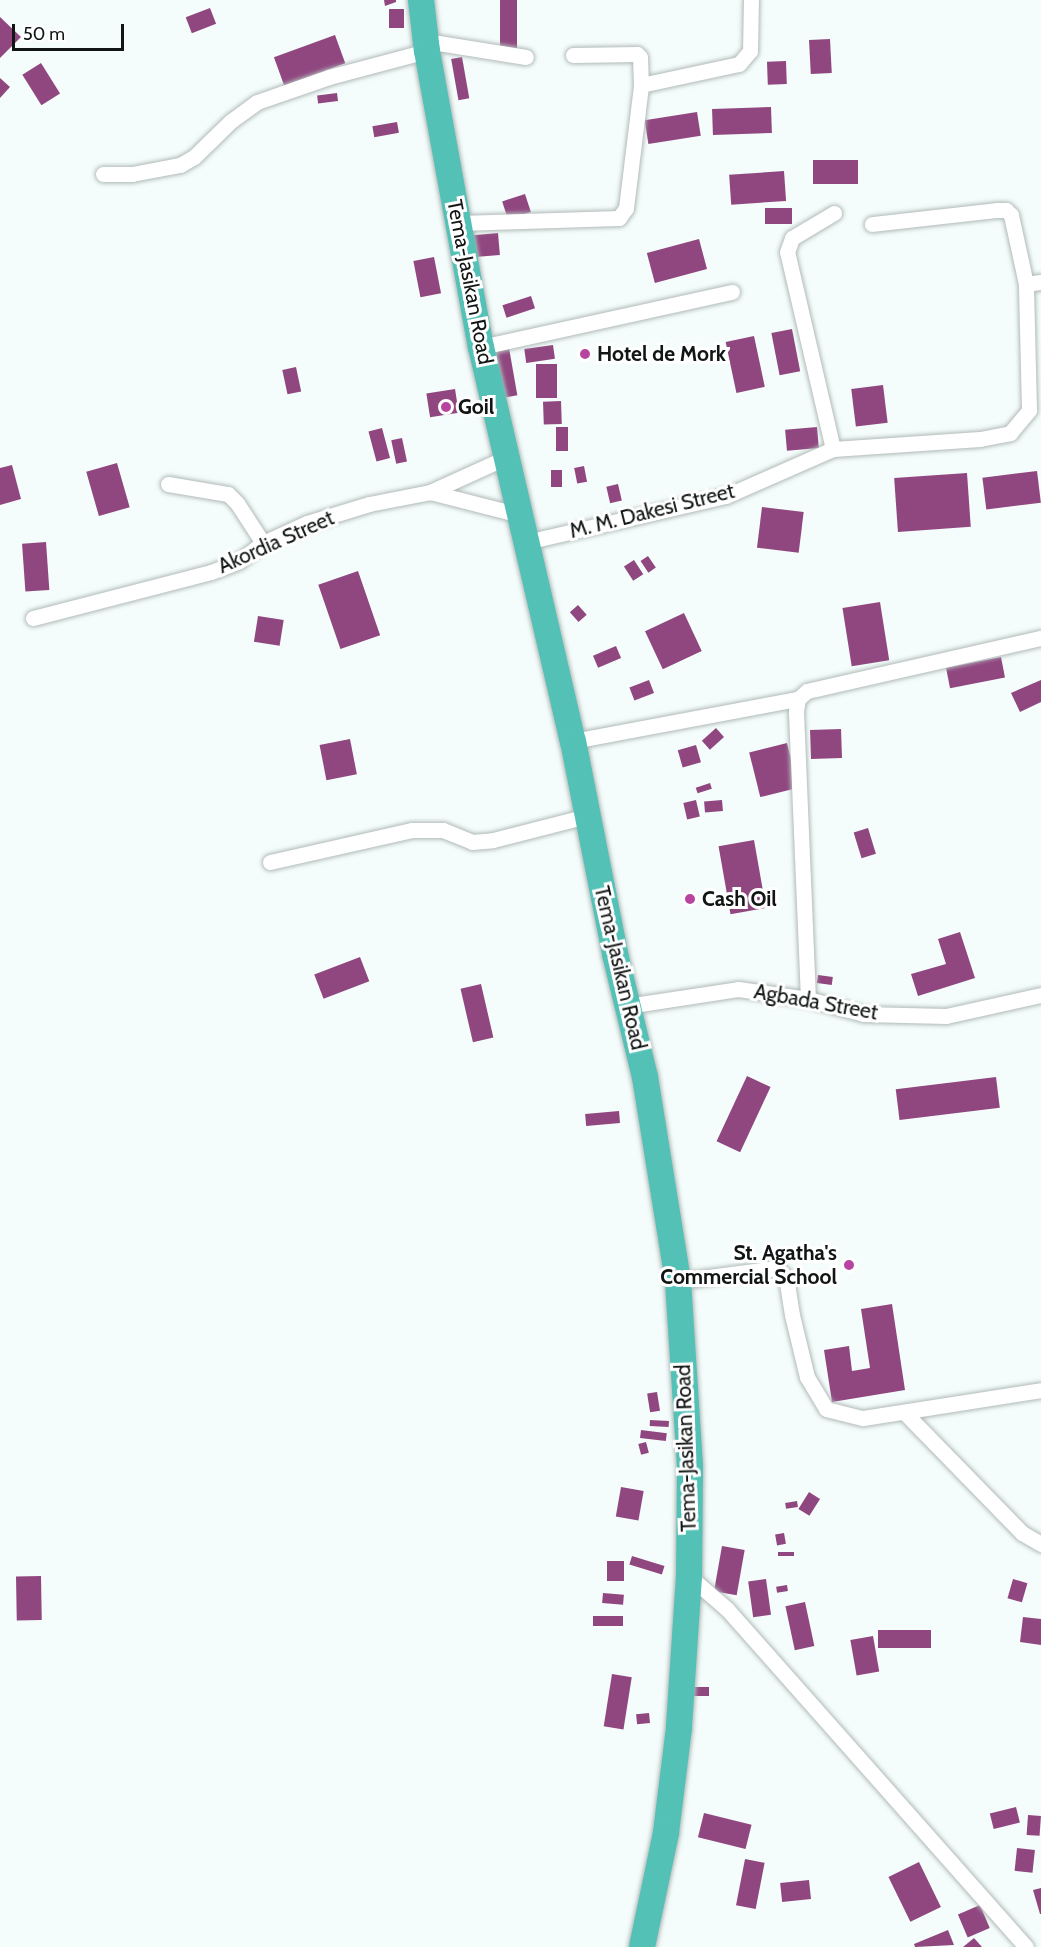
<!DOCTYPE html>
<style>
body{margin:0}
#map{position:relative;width:1041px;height:1947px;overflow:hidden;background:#f4fdfb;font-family:Cabin,sans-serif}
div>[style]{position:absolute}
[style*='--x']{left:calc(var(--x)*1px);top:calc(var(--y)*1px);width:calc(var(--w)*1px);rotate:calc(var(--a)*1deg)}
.building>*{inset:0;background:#904780;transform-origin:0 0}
.roads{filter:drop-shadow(0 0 2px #b1bab9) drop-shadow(0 0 2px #b1bab9)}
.street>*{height:15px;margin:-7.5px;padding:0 7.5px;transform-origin:7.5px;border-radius:7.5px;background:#fff}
.highway>*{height:26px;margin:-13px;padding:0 13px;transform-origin:13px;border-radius:13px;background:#54c1b7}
.dots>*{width:16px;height:16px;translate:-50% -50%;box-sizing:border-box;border:3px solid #fff;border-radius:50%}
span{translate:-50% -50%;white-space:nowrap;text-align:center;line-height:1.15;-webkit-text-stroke:6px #fff;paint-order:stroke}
.street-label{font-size:21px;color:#121515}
.poi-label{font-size:21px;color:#121515;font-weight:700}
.left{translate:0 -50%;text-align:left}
.right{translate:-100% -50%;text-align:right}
.scale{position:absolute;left:12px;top:24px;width:112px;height:27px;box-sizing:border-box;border:3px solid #121515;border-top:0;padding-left:8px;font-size:18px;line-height:21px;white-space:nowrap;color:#121515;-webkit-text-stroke:4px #fff;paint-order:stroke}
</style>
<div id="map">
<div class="building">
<div style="clip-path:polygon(384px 0,396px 0,396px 2px,385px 6px)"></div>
<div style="left:500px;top:0;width:17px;height:52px"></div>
<div style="left:210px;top:8px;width:17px;height:26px;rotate:69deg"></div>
<div style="left:389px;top:9px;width:15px;height:19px"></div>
<div style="clip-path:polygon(0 17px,21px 37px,0 58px)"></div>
<div style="left:335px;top:35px;width:30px;height:65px;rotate:70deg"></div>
<div style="left:830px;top:39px;width:34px;height:21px;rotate:87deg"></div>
<div style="left:462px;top:57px;width:42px;height:11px;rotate:80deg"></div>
<div style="left:786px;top:61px;width:23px;height:19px;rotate:88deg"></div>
<div style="left:41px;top:63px;width:36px;height:22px;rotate:58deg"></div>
<div style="clip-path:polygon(0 78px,10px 87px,0 98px)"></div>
<div style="left:337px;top:93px;width:8px;height:20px;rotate:83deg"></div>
<div style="left:771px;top:107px;width:26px;height:59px;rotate:88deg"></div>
<div style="left:697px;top:112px;width:24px;height:53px;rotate:81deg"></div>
<div style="left:397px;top:122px;width:11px;height:25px;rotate:80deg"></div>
<div style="left:813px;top:160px;width:45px;height:24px"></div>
<div style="left:784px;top:171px;width:30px;height:55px;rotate:86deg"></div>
<div style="left:525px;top:194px;width:19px;height:24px;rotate:72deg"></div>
<div style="left:765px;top:208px;width:27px;height:16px"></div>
<div style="left:498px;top:233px;width:22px;height:25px;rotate:85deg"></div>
<div style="left:699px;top:239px;width:31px;height:54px;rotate:75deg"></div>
<div style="left:434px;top:257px;width:37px;height:21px;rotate:79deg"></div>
<div style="left:531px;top:296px;width:13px;height:30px;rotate:72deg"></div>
<div style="left:792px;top:329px;width:43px;height:21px;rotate:79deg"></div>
<div style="left:754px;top:336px;width:52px;height:29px;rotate:78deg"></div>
<div style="left:553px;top:345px;width:14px;height:29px;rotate:82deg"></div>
<div style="left:509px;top:348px;width:48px;height:17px;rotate:80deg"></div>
<div style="left:536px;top:364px;width:21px;height:34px"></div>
<div style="left:296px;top:367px;width:25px;height:14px;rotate:78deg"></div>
<div style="left:883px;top:385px;width:38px;height:32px;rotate:83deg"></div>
<div style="left:455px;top:389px;width:24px;height:29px;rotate:81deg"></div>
<div style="left:561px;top:401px;width:23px;height:18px;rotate:88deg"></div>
<div style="left:556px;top:427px;width:12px;height:24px"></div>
<div style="left:817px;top:427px;width:21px;height:32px;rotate:85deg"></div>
<div style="left:382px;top:428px;width:31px;height:14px;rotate:75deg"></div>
<div style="left:402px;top:438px;width:24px;height:11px;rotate:78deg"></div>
<div style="left:117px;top:463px;width:46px;height:32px;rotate:74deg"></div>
<div style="clip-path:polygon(12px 465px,21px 499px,0 505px,0 468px)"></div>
<div style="left:584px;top:466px;width:16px;height:10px;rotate:79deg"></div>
<div style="left:551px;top:470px;width:11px;height:17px"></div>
<div style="left:1037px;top:471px;width:32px;height:55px;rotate:83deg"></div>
<div style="left:967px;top:473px;width:54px;height:73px;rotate:86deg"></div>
<div style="left:618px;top:484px;width:17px;height:12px;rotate:77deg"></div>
<div style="left:762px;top:507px;width:42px;height:41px;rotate:7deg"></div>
<div style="left:46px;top:542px;width:48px;height:24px;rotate:86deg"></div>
<div style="left:648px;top:556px;width:14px;height:9px;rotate:56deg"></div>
<div style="left:634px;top:560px;width:17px;height:12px;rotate:57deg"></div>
<div style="left:358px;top:571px;width:68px;height:42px;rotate:71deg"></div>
<div style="left:880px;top:602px;width:59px;height:38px;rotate:81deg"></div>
<div style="left:578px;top:605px;width:13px;height:11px;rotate:48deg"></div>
<div style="left:684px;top:613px;width:42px;height:43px;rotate:65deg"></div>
<div style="left:258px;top:616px;width:26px;height:26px;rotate:9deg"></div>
<div style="left:616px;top:646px;width:13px;height:25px;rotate:67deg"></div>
<div style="left:1001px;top:657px;width:21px;height:56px;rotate:79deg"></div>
<div style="left:649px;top:680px;width:14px;height:21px;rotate:69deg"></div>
<div style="clip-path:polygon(1041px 680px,1041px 702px,1020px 712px,1011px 693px)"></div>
<div style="left:716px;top:728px;width:12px;height:19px;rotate:48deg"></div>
<div style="left:841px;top:729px;width:29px;height:31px;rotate:88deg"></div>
<div style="left:350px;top:739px;width:36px;height:31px;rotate:79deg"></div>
<div style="left:787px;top:743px;width:46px;height:39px;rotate:76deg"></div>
<div style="left:696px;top:745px;width:18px;height:19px;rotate:74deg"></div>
<div style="left:710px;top:783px;width:6px;height:15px;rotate:72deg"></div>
<div style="left:696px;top:800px;width:17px;height:13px;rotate:77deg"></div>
<div style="left:722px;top:800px;width:11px;height:18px;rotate:85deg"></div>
<div style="left:868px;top:828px;width:27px;height:15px;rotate:73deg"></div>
<div style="left:754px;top:840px;width:69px;height:36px;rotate:80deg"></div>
<div style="clip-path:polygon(960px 932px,975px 978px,918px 996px,911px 974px,946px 964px,938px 939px)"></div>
<div style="left:360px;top:957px;width:26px;height:49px;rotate:69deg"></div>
<div style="left:818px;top:975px;width:15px;height:8px;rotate:8deg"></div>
<div style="left:481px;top:984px;width:55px;height:21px;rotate:77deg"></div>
<div style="left:747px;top:1076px;width:26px;height:72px;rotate:25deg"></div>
<div style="left:996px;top:1077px;width:31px;height:101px;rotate:83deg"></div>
<div style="left:619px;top:1111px;width:12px;height:34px;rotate:85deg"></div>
<div style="clip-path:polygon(892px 1304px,905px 1390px,832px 1402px,824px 1350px,849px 1346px,852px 1371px,870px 1368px,861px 1309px)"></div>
<div style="left:657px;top:1392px;width:19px;height:10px;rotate:81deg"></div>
<div style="left:650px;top:1420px;width:19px;height:6px;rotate:3deg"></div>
<div style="left:641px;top:1430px;width:26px;height:8px;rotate:7deg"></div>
<div style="left:646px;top:1442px;width:11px;height:8px;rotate:75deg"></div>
<div style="left:621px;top:1487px;width:23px;height:30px;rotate:10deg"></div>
<div style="left:809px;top:1492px;width:13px;height:20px;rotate:32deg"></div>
<div style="left:797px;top:1501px;width:6px;height:12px;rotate:81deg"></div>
<div style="left:784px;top:1533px;width:11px;height:9px;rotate:80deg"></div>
<div style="left:722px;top:1546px;width:23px;height:46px;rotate:10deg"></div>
<div style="left:778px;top:1552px;width:16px;height:4px"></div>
<div style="left:632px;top:1556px;width:34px;height:9px;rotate:17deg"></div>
<div style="left:607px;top:1561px;width:17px;height:20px"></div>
<div style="left:41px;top:1576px;width:44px;height:25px;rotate:89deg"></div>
<div style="left:766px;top:1579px;width:36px;height:18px;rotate:82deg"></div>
<div style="left:1013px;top:1579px;width:15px;height:20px;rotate:16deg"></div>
<div style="left:787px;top:1585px;width:6px;height:11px;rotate:81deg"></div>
<div style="left:603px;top:1593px;width:21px;height:10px;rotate:5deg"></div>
<div style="left:805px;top:1602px;width:45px;height:20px;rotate:78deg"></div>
<div style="left:593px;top:1616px;width:30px;height:10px"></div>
<div style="clip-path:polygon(1023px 1617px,1041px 1619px,1041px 1645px,1020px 1642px)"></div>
<div style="left:878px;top:1630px;width:53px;height:18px"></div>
<div style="left:873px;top:1636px;width:36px;height:23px;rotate:80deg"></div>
<div style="left:612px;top:1674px;width:20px;height:53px;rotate:9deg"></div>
<div style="left:709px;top:1687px;width:9px;height:15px;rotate:90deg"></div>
<div style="left:649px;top:1713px;width:10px;height:13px;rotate:84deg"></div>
<div style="left:1016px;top:1807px;width:16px;height:27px;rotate:76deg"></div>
<div style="left:704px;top:1813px;width:49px;height:25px;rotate:14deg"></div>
<div style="left:1028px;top:1815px;width:13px;height:20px;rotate:4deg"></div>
<div style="left:1017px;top:1848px;width:18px;height:23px;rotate:6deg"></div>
<div style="left:745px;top:1859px;width:20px;height:47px;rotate:11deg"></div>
<div style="left:919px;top:1862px;width:50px;height:34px;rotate:64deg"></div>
<div style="left:809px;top:1880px;width:19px;height:29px;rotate:84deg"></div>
<div style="clip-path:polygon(1041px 1888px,1041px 1914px,1040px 1914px,1033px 1890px)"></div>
<div style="left:980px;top:1905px;width:25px;height:24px;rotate:67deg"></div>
<div style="clip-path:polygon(948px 1930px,954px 1945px,915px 1947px,914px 1944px)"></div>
<div style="clip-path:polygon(974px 1938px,982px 1947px,963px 1947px)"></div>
</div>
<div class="roads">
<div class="street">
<div style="--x:426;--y:41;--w:101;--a:9.1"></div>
<div style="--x:573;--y:55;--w:64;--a:-0.9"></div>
<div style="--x:637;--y:54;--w:4;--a:45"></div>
<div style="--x:640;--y:57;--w:28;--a:88"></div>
<div style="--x:103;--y:174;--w:29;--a:0"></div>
<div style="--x:132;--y:174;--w:49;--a:-10.6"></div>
<div style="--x:180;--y:165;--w:16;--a:-30"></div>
<div style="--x:194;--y:157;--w:52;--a:-44.2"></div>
<div style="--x:231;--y:121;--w:32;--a:-36"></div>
<div style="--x:257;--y:102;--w:76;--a:-19.1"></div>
<div style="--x:329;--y:77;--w:101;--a:-14.9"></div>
<div style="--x:459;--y:223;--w:160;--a:-1.8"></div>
<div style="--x:619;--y:218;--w:12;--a:-55"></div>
<div style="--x:626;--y:208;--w:124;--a:-83"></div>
<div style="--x:641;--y:85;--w:100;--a:-12.1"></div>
<div style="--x:739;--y:64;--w:17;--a:-50"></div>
<div style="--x:750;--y:51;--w:51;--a:-88.9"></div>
<div style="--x:1026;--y:284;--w:15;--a:-8"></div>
<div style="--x:481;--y:347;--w:257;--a:-12.4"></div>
<div style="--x:833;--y:449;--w:202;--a:-103.1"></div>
<div style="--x:787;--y:252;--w:15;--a:-70"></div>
<div style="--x:792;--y:238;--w:49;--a:-30.8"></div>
<div style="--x:168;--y:484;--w:61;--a:9.5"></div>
<div style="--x:228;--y:494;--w:13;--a:45"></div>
<div style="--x:237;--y:503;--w:48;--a:57"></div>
<div style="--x:430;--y:492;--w:85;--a:-24.4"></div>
<div style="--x:526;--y:542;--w:205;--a:-13"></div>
<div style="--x:726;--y:496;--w:117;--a:-23.7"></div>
<div style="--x:833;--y:449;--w:147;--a:-3.9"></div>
<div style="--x:980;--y:439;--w:31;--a:-11"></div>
<div style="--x:1010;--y:433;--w:30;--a:-50"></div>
<div style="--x:1029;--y:410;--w:126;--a:-91.4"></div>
<div style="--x:1026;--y:284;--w:71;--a:-102.3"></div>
<div style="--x:1011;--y:215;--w:7;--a:-135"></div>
<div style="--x:1006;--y:210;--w:9;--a:180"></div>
<div style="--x:997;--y:210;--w:126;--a:173.6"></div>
<div style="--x:33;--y:618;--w:184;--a:-14.5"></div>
<div style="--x:211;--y:572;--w:30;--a:-21"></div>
<div style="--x:239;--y:561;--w:30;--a:-37"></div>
<div style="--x:263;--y:543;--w:48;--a:-24.4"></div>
<div style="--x:307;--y:523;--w:65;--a:-17"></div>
<div style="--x:369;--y:504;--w:62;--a:-11.1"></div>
<div style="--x:430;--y:492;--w:93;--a:14.3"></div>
<div style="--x:573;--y:741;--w:229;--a:-10.6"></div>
<div style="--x:270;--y:862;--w:146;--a:-12.7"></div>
<div style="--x:412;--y:830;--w:31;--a:0"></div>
<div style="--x:443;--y:830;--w:31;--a:22"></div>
<div style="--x:472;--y:842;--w:21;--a:-5"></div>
<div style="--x:493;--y:840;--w:97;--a:-14.3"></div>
<div style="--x:808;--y:999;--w:288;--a:-92.4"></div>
<div style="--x:796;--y:711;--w:12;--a:-81"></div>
<div style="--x:798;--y:699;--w:12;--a:-42"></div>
<div style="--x:807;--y:691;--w:240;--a:-12.8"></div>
<div style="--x:627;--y:1006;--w:112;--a:-8.7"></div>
<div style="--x:738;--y:989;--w:71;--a:8.1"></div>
<div style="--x:808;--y:999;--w:58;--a:15"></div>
<div style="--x:864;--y:1014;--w:82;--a:1.4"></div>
<div style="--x:946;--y:1016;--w:97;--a:-12.5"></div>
<div style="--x:678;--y:1281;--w:100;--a:-7.5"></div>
<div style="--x:777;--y:1268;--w:13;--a:45"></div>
<div style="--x:786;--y:1277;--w:38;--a:81"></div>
<div style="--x:792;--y:1315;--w:64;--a:76.4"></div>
<div style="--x:807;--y:1377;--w:37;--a:59"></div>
<div style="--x:826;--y:1409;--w:38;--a:14"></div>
<div style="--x:863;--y:1418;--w:180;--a:-8.9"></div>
<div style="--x:905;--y:1413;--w:168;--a:45.7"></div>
<div style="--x:1022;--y:1533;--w:22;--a:30"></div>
<div style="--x:689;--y:1576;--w:50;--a:41"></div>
<div style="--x:727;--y:1609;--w:451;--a:48.5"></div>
</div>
<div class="highway">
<div style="--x:421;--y:0;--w:51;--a:83.3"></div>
<div style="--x:427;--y:51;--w:301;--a:79.7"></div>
<div style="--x:481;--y:347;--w:405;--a:76.9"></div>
<div style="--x:573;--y:741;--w:217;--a:78.8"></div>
<div style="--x:615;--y:954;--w:127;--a:76.3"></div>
<div style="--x:645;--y:1077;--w:207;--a:80.8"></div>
<div style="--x:678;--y:1281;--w:186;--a:86.3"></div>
<div style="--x:690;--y:1467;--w:109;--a:90.5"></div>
<div style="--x:689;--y:1576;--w:152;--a:93.8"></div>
<div style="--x:679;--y:1728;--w:106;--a:97.1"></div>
<div style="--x:666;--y:1833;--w:116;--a:101.9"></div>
</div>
</div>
<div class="dots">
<div style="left:585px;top:354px;background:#b745a0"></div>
<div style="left:446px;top:407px;background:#b745a0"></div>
<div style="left:690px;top:899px;background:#b745a0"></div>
<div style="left:849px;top:1265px;background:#b745a0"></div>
</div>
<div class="street-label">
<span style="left:470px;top:282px;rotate:79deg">Tema-Jasikan Road</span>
<span style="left:652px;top:511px;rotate:-14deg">M. M. Dakesi Street</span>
<span style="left:276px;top:542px;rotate:-24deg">Akordia Street</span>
<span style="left:620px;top:968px;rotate:77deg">Tema-Jasikan Road</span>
<span style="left:816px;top:1002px;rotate:10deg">Agbada Street</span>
<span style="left:686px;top:1448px;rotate:-92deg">Tema-Jasikan Road</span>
</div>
<div class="poi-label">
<span class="left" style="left:597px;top:354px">Hotel de Mork</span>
<span class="left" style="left:458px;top:407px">Goil</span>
<span class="left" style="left:702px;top:899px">Cash Oil</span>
<span class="right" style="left:837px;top:1265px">St. Agatha's<br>Commercial School</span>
</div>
<div class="scale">50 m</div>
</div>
